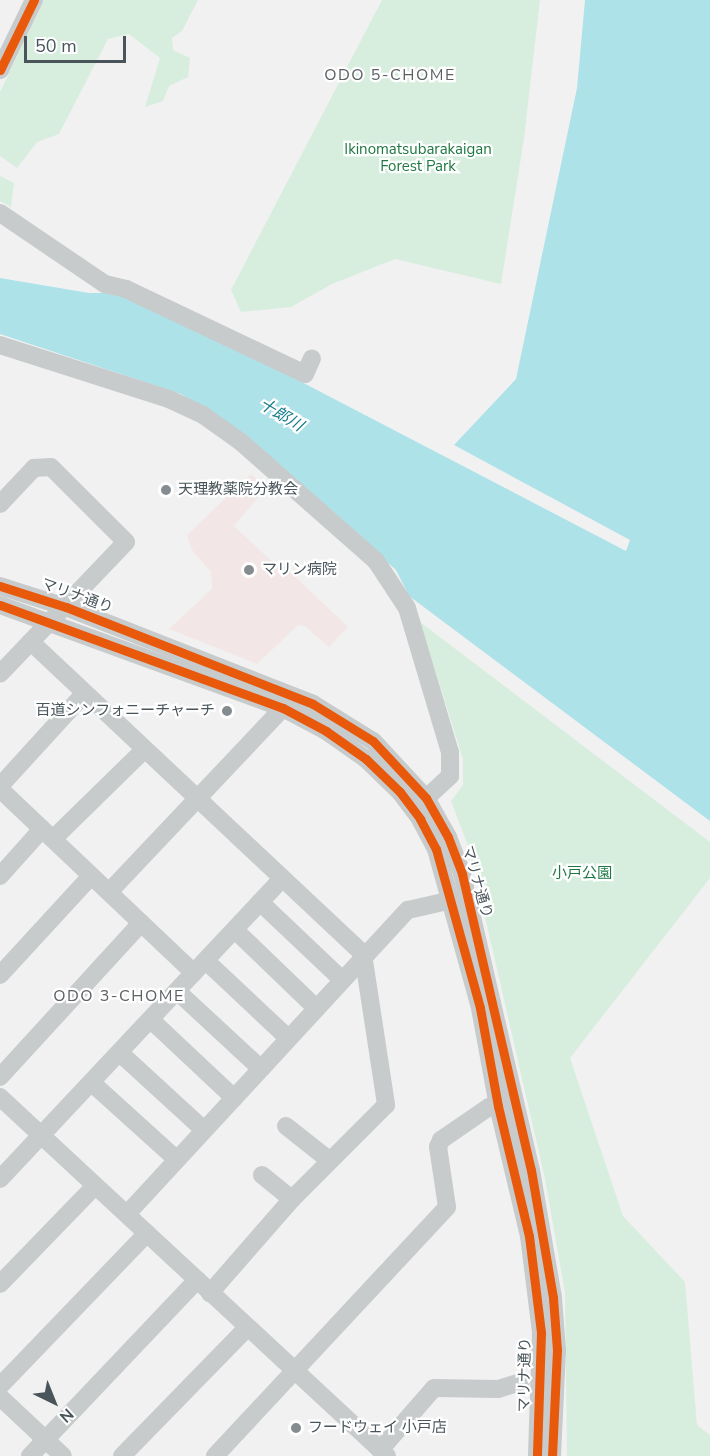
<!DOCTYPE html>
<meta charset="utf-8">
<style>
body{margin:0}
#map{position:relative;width:710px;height:1456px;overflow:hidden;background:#f1f1f1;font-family:"Nunito Sans","Noto Sans JP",sans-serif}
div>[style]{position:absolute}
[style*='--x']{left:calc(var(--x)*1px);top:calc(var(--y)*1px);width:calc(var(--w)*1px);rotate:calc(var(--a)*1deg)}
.medical>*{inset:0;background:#f2e6e6}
.green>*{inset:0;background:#d7eede}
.water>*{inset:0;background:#aee2e9}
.minor>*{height:18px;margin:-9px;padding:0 9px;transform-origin:9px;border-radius:9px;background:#c8cbcc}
.cycleway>*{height:9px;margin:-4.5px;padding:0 4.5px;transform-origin:4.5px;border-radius:4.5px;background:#e8590c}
.dots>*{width:16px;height:16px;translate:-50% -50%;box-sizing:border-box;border:3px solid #fff;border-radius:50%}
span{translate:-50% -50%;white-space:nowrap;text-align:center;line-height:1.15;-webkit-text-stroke:4.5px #fff;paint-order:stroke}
.park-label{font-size:15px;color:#1f7843}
.poi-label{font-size:15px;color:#49555b}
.left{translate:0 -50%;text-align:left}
.right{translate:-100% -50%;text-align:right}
.street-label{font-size:15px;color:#49555b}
.neighbourhood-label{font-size:16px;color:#5d6164;letter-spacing:1.5px}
.water-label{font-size:16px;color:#177d8b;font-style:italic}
.north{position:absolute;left:24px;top:1372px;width:60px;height:60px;-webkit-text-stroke:4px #fff;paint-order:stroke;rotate:137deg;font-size:16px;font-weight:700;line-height:24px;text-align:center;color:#49555b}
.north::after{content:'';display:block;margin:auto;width:21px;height:27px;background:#49555b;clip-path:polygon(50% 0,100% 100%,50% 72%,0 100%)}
.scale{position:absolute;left:24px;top:36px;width:102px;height:27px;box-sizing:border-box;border:3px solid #49555b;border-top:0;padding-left:8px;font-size:18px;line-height:21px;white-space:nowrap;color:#49555b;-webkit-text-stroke:4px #fff;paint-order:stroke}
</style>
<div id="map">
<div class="medical">
<div style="clip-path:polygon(251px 474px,266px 488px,234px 526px,279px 568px,283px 565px,348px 627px,329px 647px,305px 626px,298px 625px,257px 664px,169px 629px,212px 589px,211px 572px,192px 550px,187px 535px)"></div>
</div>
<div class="green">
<div style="clip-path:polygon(44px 0,198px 0,182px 31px,172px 38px,173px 50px,190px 58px,188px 77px,169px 86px,163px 101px,145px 107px,160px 58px,129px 34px,108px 39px,59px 134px,37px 142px,17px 168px,0 156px,0 92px)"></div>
<div style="clip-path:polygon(382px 0,540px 0,524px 138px,501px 284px,395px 259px,332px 284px,291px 307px,241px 312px,231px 290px)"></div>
<div style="clip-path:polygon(0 176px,14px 183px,11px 207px,0 201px)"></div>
<div style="clip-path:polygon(420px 622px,710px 842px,710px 878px,570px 1058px,623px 1216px,685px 1282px,697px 1425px,710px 1435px,710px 1456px,567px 1456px,565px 1293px,545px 1179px,470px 851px,451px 801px,463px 785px,463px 759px)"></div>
</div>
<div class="water">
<div style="clip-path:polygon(585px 0,710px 0,710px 821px,409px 596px,396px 570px,237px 429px,181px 394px,0 334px,0 278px,89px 293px,121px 293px,221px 340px,626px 551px,630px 540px,454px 445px,516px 379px,577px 88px)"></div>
</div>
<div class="minor">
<div style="--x:0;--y:70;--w:78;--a:-64.1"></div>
<div style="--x:0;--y:213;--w:127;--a:34.1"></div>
<div style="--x:105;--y:284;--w:22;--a:13"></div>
<div style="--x:126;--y:289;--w:198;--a:25.4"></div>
<div style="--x:305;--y:374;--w:17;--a:-66"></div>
<div style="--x:0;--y:345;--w:177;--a:17.7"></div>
<div style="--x:169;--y:399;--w:38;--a:25"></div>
<div style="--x:203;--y:415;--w:47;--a:35.4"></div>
<div style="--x:241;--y:442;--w:180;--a:41.4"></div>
<div style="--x:376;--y:561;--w:56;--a:56.6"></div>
<div style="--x:407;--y:608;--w:150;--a:73.4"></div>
<div style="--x:450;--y:752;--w:24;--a:90"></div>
<div style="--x:450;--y:776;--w:33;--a:137"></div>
<div style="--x:0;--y:504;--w:50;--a:-46.6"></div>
<div style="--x:34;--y:468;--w:17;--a:-3"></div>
<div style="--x:51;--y:467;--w:106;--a:45"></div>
<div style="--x:126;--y:542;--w:182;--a:133.7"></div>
<div style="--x:0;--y:586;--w:69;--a:17.7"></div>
<div style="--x:66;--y:607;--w:265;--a:21.4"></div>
<div style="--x:313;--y:704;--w:70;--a:31.7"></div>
<div style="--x:373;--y:741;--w:78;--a:47.1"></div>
<div style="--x:426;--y:798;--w:45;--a:60.6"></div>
<div style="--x:448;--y:837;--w:40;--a:69"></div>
<div style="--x:462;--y:874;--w:304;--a:76.9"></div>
<div style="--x:531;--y:1170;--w:130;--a:80.2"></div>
<div style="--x:553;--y:1298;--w:52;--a:85.6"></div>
<div style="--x:557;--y:1350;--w:106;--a:92.7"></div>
<div style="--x:0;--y:605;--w:301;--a:20"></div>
<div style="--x:283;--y:708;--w:49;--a:28.1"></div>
<div style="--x:326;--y:731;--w:49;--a:35"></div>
<div style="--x:366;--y:759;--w:47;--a:44.1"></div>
<div style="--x:400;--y:792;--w:34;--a:53"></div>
<div style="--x:420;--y:819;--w:34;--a:62"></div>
<div style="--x:436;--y:849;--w:165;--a:74.5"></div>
<div style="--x:480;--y:1008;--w:100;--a:79.6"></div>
<div style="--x:498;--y:1106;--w:134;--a:76.6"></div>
<div style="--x:529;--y:1236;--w:98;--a:82.9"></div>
<div style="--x:541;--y:1333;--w:123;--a:91.9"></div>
<div style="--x:31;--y:642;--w:456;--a:43.2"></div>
<div style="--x:363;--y:954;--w:153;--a:81.3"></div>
<div style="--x:386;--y:1105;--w:133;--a:135"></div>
<div style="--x:292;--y:1199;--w:125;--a:131.1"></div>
<div style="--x:0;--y:786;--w:125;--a:-47.6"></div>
<div style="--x:0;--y:789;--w:267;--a:43.5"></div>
<div style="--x:53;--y:839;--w:127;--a:-44.4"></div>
<div style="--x:0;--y:876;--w:63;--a:-48.2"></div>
<div style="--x:109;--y:892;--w:253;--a:-46.6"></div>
<div style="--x:260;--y:902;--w:112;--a:43.5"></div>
<div style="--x:235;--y:930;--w:111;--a:43.9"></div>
<div style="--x:206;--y:961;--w:112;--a:43.2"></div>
<div style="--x:0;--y:975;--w:134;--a:-47.4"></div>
<div style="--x:178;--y:992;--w:112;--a:42.8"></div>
<div style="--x:151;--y:1020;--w:114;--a:43.2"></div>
<div style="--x:120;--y:1053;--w:113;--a:42.5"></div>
<div style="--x:0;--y:1077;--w:209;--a:-47.5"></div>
<div style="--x:92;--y:1083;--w:112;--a:42.1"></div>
<div style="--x:0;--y:1097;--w:528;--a:42.85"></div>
<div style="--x:286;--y:1126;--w:55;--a:38.3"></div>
<div style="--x:262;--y:1175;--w:38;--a:39"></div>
<div style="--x:0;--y:1179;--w:412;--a:-46.8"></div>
<div style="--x:127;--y:1214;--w:414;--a:-47.3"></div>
<div style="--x:408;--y:910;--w:45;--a:-12.8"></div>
<div style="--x:0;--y:1284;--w:136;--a:-45.9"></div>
<div style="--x:0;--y:1386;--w:212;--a:-46.1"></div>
<div style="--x:0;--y:1397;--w:86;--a:43.1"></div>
<div style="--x:380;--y:1450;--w:82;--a:-48.9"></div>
<div style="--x:434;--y:1388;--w:64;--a:0.9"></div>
<div style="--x:498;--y:1389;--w:24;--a:-17"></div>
<div style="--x:30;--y:1456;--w:243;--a:-46.5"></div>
<div style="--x:122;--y:1456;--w:179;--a:-45.7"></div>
<div style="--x:215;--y:1456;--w:340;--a:-47"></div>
<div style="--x:447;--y:1207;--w:61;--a:-98.5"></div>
<div style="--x:438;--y:1147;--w:8;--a:-67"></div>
<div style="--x:441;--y:1140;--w:58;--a:-34.5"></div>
<div style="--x:489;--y:1107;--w:9;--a:-6"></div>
</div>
<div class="cycleway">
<div style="--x:0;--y:70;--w:78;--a:-64.1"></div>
<div style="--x:0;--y:586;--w:69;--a:17.7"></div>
<div style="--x:66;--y:607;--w:265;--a:21.4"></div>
<div style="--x:313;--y:704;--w:70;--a:31.7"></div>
<div style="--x:373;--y:741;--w:78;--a:47.1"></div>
<div style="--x:426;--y:798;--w:45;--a:60.6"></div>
<div style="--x:448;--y:837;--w:40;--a:69"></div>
<div style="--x:462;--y:874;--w:304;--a:76.9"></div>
<div style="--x:531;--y:1170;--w:130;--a:80.2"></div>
<div style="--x:553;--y:1298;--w:52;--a:85.6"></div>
<div style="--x:557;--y:1350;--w:106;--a:92.7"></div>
<div style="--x:0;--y:605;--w:301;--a:20"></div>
<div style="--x:283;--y:708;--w:49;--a:28.1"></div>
<div style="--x:326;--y:731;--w:49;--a:35"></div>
<div style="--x:366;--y:759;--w:47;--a:44.1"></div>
<div style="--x:400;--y:792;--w:34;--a:53"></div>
<div style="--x:420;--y:819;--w:34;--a:62"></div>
<div style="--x:436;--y:849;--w:165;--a:74.5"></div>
<div style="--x:480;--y:1008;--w:100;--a:79.6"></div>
<div style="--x:498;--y:1106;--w:134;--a:76.6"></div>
<div style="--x:529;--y:1236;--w:98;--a:82.9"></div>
<div style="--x:541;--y:1333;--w:123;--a:91.9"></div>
</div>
<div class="dots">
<div style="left:166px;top:490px;background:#848c90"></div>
<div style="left:249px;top:570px;background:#848c90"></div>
<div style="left:227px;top:711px;background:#848c90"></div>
<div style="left:296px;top:1428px;background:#848c90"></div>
</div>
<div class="park-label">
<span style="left:418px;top:158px">Ikinomatsubarakaigan<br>Forest Park</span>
<span style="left:582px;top:874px">小戸公園</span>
</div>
<div class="poi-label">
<span class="left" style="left:178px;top:490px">天理教薬院分教会</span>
<span class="left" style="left:262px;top:570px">マリン病院</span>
<span class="right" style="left:215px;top:711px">百道シンフォニーチャーチ</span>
<span class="left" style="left:308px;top:1428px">フードウェイ 小戸店</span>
</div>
<div class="street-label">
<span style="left:77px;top:596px;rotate:20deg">マリナ通り</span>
<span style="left:477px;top:882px;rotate:74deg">マリナ通り</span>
<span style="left:525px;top:1375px;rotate:-89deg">マリナ通り</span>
</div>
<div class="neighbourhood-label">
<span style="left:390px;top:75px">ODO 5-CHOME</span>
<span style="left:119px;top:996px">ODO 3-CHOME</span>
</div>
<div class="water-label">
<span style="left:281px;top:415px;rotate:31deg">十郎川</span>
</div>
<div class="north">N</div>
<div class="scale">50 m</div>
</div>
